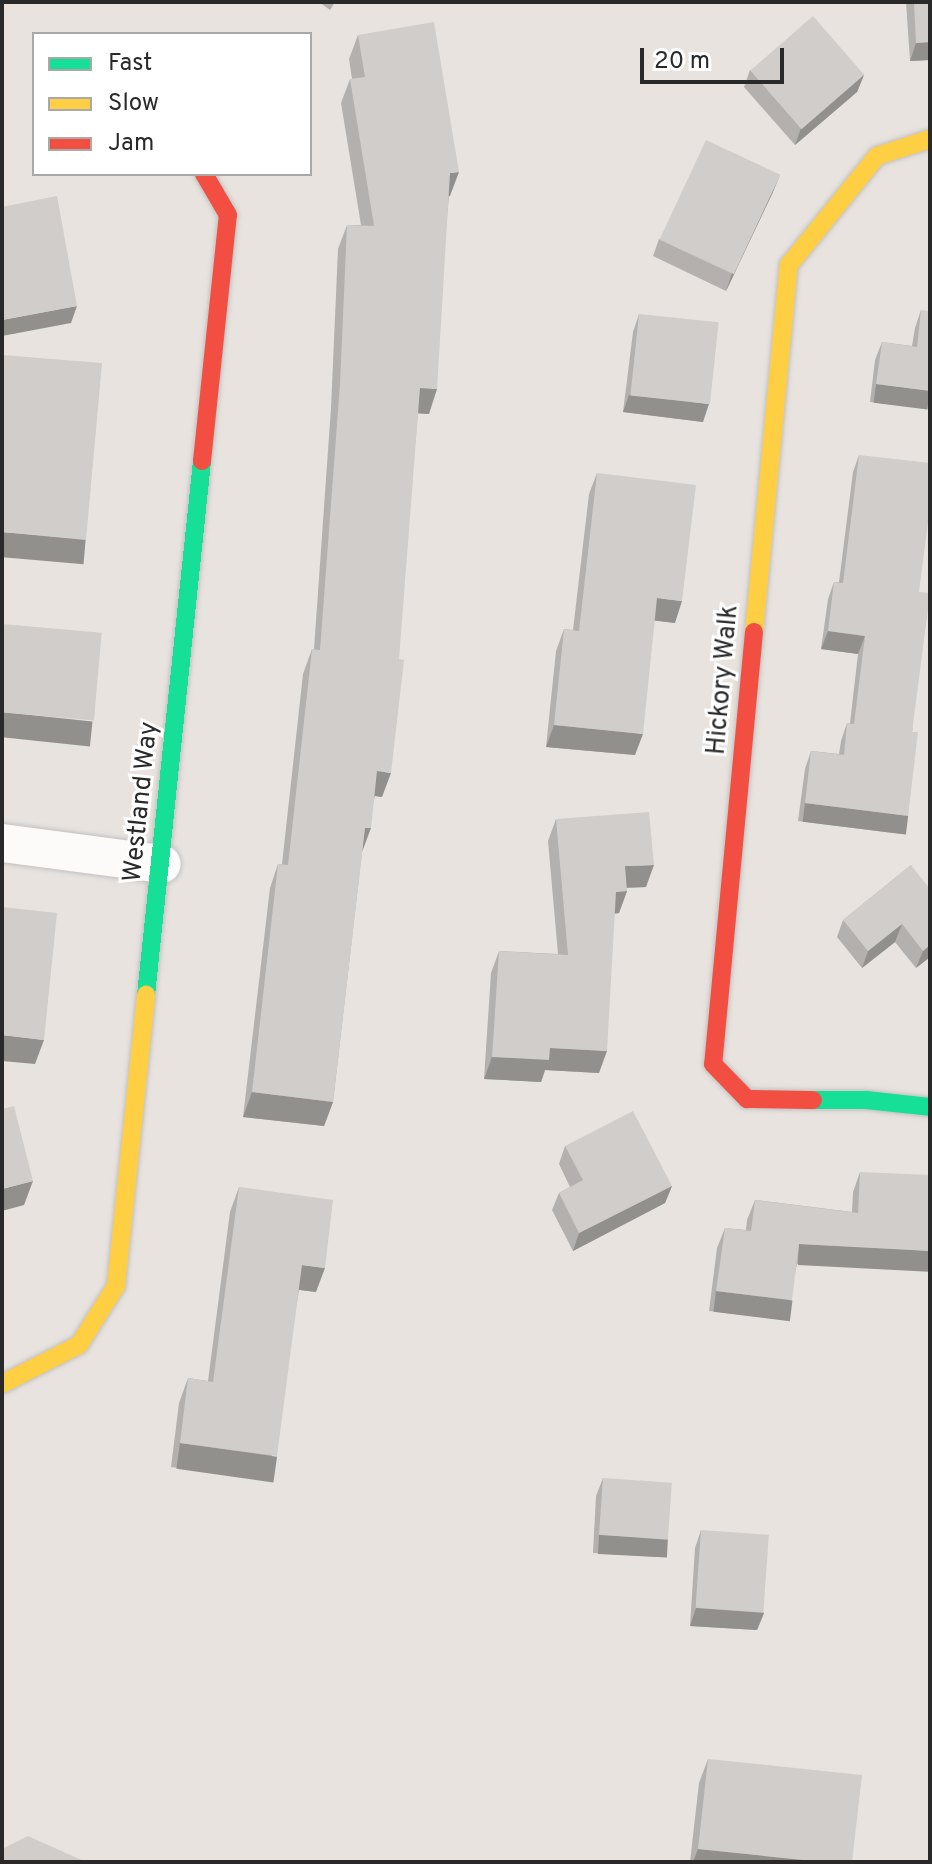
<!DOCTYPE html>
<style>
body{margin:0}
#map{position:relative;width:932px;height:1864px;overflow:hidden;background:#e8e3de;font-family:Overpass,sans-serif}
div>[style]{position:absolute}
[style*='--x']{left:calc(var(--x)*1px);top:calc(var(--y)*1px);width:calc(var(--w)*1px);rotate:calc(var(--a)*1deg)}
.roads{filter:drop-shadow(0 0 2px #c2c0c0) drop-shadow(0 0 2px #c2c0c0)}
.street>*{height:38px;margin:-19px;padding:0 19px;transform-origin:19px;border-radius:19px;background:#fcfbfa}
.fast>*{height:18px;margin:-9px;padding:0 9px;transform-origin:9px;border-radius:9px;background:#16e098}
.slow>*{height:18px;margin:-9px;padding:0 9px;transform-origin:9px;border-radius:9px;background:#ffcf43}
.jam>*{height:18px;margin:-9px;padding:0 9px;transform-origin:9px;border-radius:9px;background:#f24e42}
.wall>*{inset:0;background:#b3b0ae}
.shaded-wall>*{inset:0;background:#92908d;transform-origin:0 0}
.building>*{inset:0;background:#d0cdca;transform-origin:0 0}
span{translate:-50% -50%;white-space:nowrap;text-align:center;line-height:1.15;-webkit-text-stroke:6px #fff;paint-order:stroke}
.street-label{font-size:26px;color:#292929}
.frame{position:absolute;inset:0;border:4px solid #292929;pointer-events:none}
.legend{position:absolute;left:32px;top:32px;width:280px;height:144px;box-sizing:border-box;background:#fff;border:2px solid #a9a9a9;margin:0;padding:10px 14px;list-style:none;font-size:24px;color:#292929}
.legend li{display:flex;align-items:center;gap:16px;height:40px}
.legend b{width:40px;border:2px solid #a9a9a9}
.scale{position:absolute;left:640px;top:48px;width:144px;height:36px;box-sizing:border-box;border:4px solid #292929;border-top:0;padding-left:10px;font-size:24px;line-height:28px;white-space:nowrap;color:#292929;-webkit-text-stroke:6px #fff;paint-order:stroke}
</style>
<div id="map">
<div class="roads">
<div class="street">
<div style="--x:2;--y:843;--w:161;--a:7.5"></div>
</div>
<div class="fast">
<div style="--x:146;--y:995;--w:537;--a:-84.01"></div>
<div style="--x:813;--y:1100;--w:53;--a:0"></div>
<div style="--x:866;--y:1100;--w:64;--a:6.2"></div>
</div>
<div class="slow">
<div style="--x:754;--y:632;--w:369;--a:-84.6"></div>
<div style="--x:789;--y:265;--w:140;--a:-51.1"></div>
<div style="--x:877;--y:156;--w:56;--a:-17.8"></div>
<div style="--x:2;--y:1384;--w:86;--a:-26.9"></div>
<div style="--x:79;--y:1345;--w:70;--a:-57.9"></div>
<div style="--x:116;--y:1286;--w:293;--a:-84.1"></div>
</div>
<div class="jam">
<div style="--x:202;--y:461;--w:247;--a:-84"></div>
<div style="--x:228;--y:215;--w:48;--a:-120.3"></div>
<div style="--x:754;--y:632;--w:434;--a:95.4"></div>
<div style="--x:713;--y:1064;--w:49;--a:45.8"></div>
<div style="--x:747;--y:1099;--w:66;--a:0.9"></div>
</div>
</div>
<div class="wall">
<div style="clip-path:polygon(319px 2px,335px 2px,330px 10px)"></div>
<div style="clip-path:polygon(906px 2px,930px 2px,930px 60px,910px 61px)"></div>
<div style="clip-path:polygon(358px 35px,450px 196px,449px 196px,429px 414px,418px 413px,382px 797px,375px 796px,362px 852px,333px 1102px,324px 1126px,243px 1117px,270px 888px,278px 864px,282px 864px,303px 674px,312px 649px,314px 649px,331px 408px,338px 249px,347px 225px,361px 225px,341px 103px,350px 79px,352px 79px,349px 59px)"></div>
<div style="clip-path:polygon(750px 70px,864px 75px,857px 92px,795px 145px,744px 87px)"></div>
<div style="clip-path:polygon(773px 192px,726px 291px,653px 256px,659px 239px)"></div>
<div style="clip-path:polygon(921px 310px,930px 409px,870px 402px,875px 360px,882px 342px,912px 346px,915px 328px)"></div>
<div style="clip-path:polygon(639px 314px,703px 422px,623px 412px,633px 332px)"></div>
<div style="clip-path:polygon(859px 455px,919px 592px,908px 816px,901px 834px,798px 821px,805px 769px,811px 751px,839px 754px,841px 741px,847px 723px,850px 723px,858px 654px,821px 649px,828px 599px,834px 582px,839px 582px,853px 472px)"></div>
<div style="clip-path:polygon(597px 473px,675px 623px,654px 620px,635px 755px,546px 747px,556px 651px,564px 629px,573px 630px,589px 494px)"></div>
<div style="clip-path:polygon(556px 819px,646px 887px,627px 888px,627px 891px,619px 913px,614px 914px,599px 1073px,545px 1070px,541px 1082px,484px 1079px,491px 973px,499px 951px,558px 954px,548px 841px)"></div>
<div style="clip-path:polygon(911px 865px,930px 957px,916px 968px,895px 942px,862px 968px,837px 937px,843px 920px)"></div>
<div style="clip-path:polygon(565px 1146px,672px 1186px,665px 1203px,573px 1251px,552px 1210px,559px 1193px,570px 1187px,559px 1164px)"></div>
<div style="clip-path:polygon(860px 1172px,930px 1271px,797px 1264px,785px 1320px,709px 1311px,717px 1248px,725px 1228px,746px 1230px,747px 1220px,755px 1200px,852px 1212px,853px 1192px)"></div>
<div style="clip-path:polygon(239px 1187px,316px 1292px,299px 1290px,268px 1480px,171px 1467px,179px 1403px,188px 1378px,208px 1381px,230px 1212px)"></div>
<div style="clip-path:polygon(603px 1478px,668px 1539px,662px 1557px,593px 1553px,596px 1496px)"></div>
<div style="clip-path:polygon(701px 1530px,764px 1613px,757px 1630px,690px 1626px,695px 1548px)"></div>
<div style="clip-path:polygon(708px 1759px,852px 1862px,690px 1862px,699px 1783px)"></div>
</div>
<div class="shaded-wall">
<div style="clip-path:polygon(930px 42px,930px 60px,910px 61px,916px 43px)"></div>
<div style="clip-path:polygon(864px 75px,857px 92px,795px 145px,801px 128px)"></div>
<div style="clip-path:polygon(459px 172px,450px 196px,441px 198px,450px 173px)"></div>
<div style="clip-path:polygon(780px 175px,773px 192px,726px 291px,732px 273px)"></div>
<div style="clip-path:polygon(77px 306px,71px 323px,2px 336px,2px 320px)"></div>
<div style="left:876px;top:384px;width:54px;height:19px;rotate:7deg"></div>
<div style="clip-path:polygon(420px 388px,437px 389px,429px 414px,411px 413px)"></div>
<div style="clip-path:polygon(629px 395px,709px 404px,703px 422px,623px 412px)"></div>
<div style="left:2px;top:532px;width:84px;height:25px;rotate:5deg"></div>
<div style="clip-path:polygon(657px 598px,682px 601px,675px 623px,649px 620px)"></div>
<div style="clip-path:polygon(828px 631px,865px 636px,858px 654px,821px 649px)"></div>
<div style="left:2px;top:712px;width:91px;height:25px;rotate:6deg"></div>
<div style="clip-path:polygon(554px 725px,643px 734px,635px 755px,546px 747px)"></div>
<div style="clip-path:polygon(377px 771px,391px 773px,382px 797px,369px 795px)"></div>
<div style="left:805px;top:803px;width:104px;height:19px;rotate:7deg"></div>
<div style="clip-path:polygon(365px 828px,371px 828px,362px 852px)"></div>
<div style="clip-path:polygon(654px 865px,646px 887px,617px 888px,625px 866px)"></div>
<div style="clip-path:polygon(627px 891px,619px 913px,608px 914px,616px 892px)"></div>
<div style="clip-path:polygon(902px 924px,895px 942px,862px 968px,868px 951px)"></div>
<div style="clip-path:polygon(930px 945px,930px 957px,916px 968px,923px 951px)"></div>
<div style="clip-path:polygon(2px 1035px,44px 1040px,35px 1064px,2px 1061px)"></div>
<div style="clip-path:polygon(550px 1048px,607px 1051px,599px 1073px,545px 1070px,541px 1082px,484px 1079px,492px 1057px)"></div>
<div style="clip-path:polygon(252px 1092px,333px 1102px,324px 1126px,243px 1117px)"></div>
<div style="clip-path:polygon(33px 1181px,24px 1205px,2px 1211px,2px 1189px)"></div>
<div style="clip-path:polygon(672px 1186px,665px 1203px,573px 1251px,579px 1233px)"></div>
<div style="left:799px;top:1244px;width:131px;height:21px;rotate:3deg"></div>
<div style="clip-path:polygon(302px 1265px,325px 1268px,316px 1292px,293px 1289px)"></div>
<div style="left:716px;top:1291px;width:77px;height:21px;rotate:7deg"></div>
<div style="left:180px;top:1443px;width:98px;height:26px;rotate:8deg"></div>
<div style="left:599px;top:1535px;width:69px;height:19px;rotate:3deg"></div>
<div style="clip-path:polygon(696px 1608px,764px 1613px,757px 1630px,690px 1626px)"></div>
<div style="clip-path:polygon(698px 1849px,823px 1862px,693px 1862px)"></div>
</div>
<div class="building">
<div style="clip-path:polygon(914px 2px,930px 2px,930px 42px,916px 43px)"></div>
<div style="left:813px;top:16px;width:78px;height:83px;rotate:49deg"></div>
<div style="clip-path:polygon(434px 22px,459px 172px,450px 173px,437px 389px,420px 388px,399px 659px,404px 660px,391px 773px,377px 771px,371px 828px,365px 828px,333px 1102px,252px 1092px,278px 864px,288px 865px,312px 649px,320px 650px,340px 384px,347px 225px,374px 226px,350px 79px,365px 77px,358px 35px)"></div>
<div style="left:706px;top:140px;width:82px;height:110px;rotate:25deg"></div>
<div style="clip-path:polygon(57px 196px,77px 306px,2px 320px,2px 207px)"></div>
<div style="clip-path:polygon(921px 310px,930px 311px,930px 391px,876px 384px,882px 342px,917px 347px)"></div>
<div style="left:639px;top:314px;width:80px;height:82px;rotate:6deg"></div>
<div style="clip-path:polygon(2px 355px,102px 363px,86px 540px,2px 532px)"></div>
<div style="clip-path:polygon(859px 455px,930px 463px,930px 507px,919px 592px,930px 593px,912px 732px,918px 732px,908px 816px,805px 803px,811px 751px,844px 755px,847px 723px,854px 724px,865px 636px,828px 631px,834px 582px,843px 583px)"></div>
<div style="clip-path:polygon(597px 473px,696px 485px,682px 601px,657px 598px,643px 734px,554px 725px,564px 629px,579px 631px)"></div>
<div style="left:2px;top:624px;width:100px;height:88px;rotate:5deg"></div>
<div style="clip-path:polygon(649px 812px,654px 865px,625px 866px,627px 891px,616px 892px,607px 1051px,550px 1048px,549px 1060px,492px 1057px,499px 951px,568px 955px,556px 819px)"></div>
<div style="clip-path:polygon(911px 865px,930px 889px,930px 945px,923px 951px,902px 924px,868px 951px,843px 920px)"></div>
<div style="clip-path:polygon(2px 907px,57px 913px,44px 1040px,2px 1035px)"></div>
<div style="clip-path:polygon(14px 1106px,33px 1181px,2px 1189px,2px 1109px)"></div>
<div style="clip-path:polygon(633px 1111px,672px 1186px,579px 1233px,559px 1193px,583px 1180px,565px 1146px)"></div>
<div style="clip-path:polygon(860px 1172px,930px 1175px,930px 1251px,799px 1244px,792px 1300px,716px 1291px,725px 1228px,751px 1231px,755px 1200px,858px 1213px)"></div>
<div style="clip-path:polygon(239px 1187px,333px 1200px,325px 1268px,302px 1265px,277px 1456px,180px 1443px,188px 1378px,213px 1382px)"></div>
<div style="left:603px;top:1478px;width:69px;height:57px;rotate:4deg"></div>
<div style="left:701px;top:1530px;width:68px;height:78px;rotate:4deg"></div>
<div style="clip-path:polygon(708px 1759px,862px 1775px,852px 1862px,823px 1862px,698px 1849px)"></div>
<div style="clip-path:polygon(28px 1836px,86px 1862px,2px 1862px,2px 1849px)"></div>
</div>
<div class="street-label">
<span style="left:724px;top:680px;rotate:-85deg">Hickory Walk</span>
<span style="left:142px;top:802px;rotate:-84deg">Westland Way</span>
</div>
<div class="frame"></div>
<ul class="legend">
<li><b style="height:10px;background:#16e098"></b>Fast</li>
<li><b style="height:10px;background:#ffcf43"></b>Slow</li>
<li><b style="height:10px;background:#f24e42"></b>Jam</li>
</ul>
<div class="scale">20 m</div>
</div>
